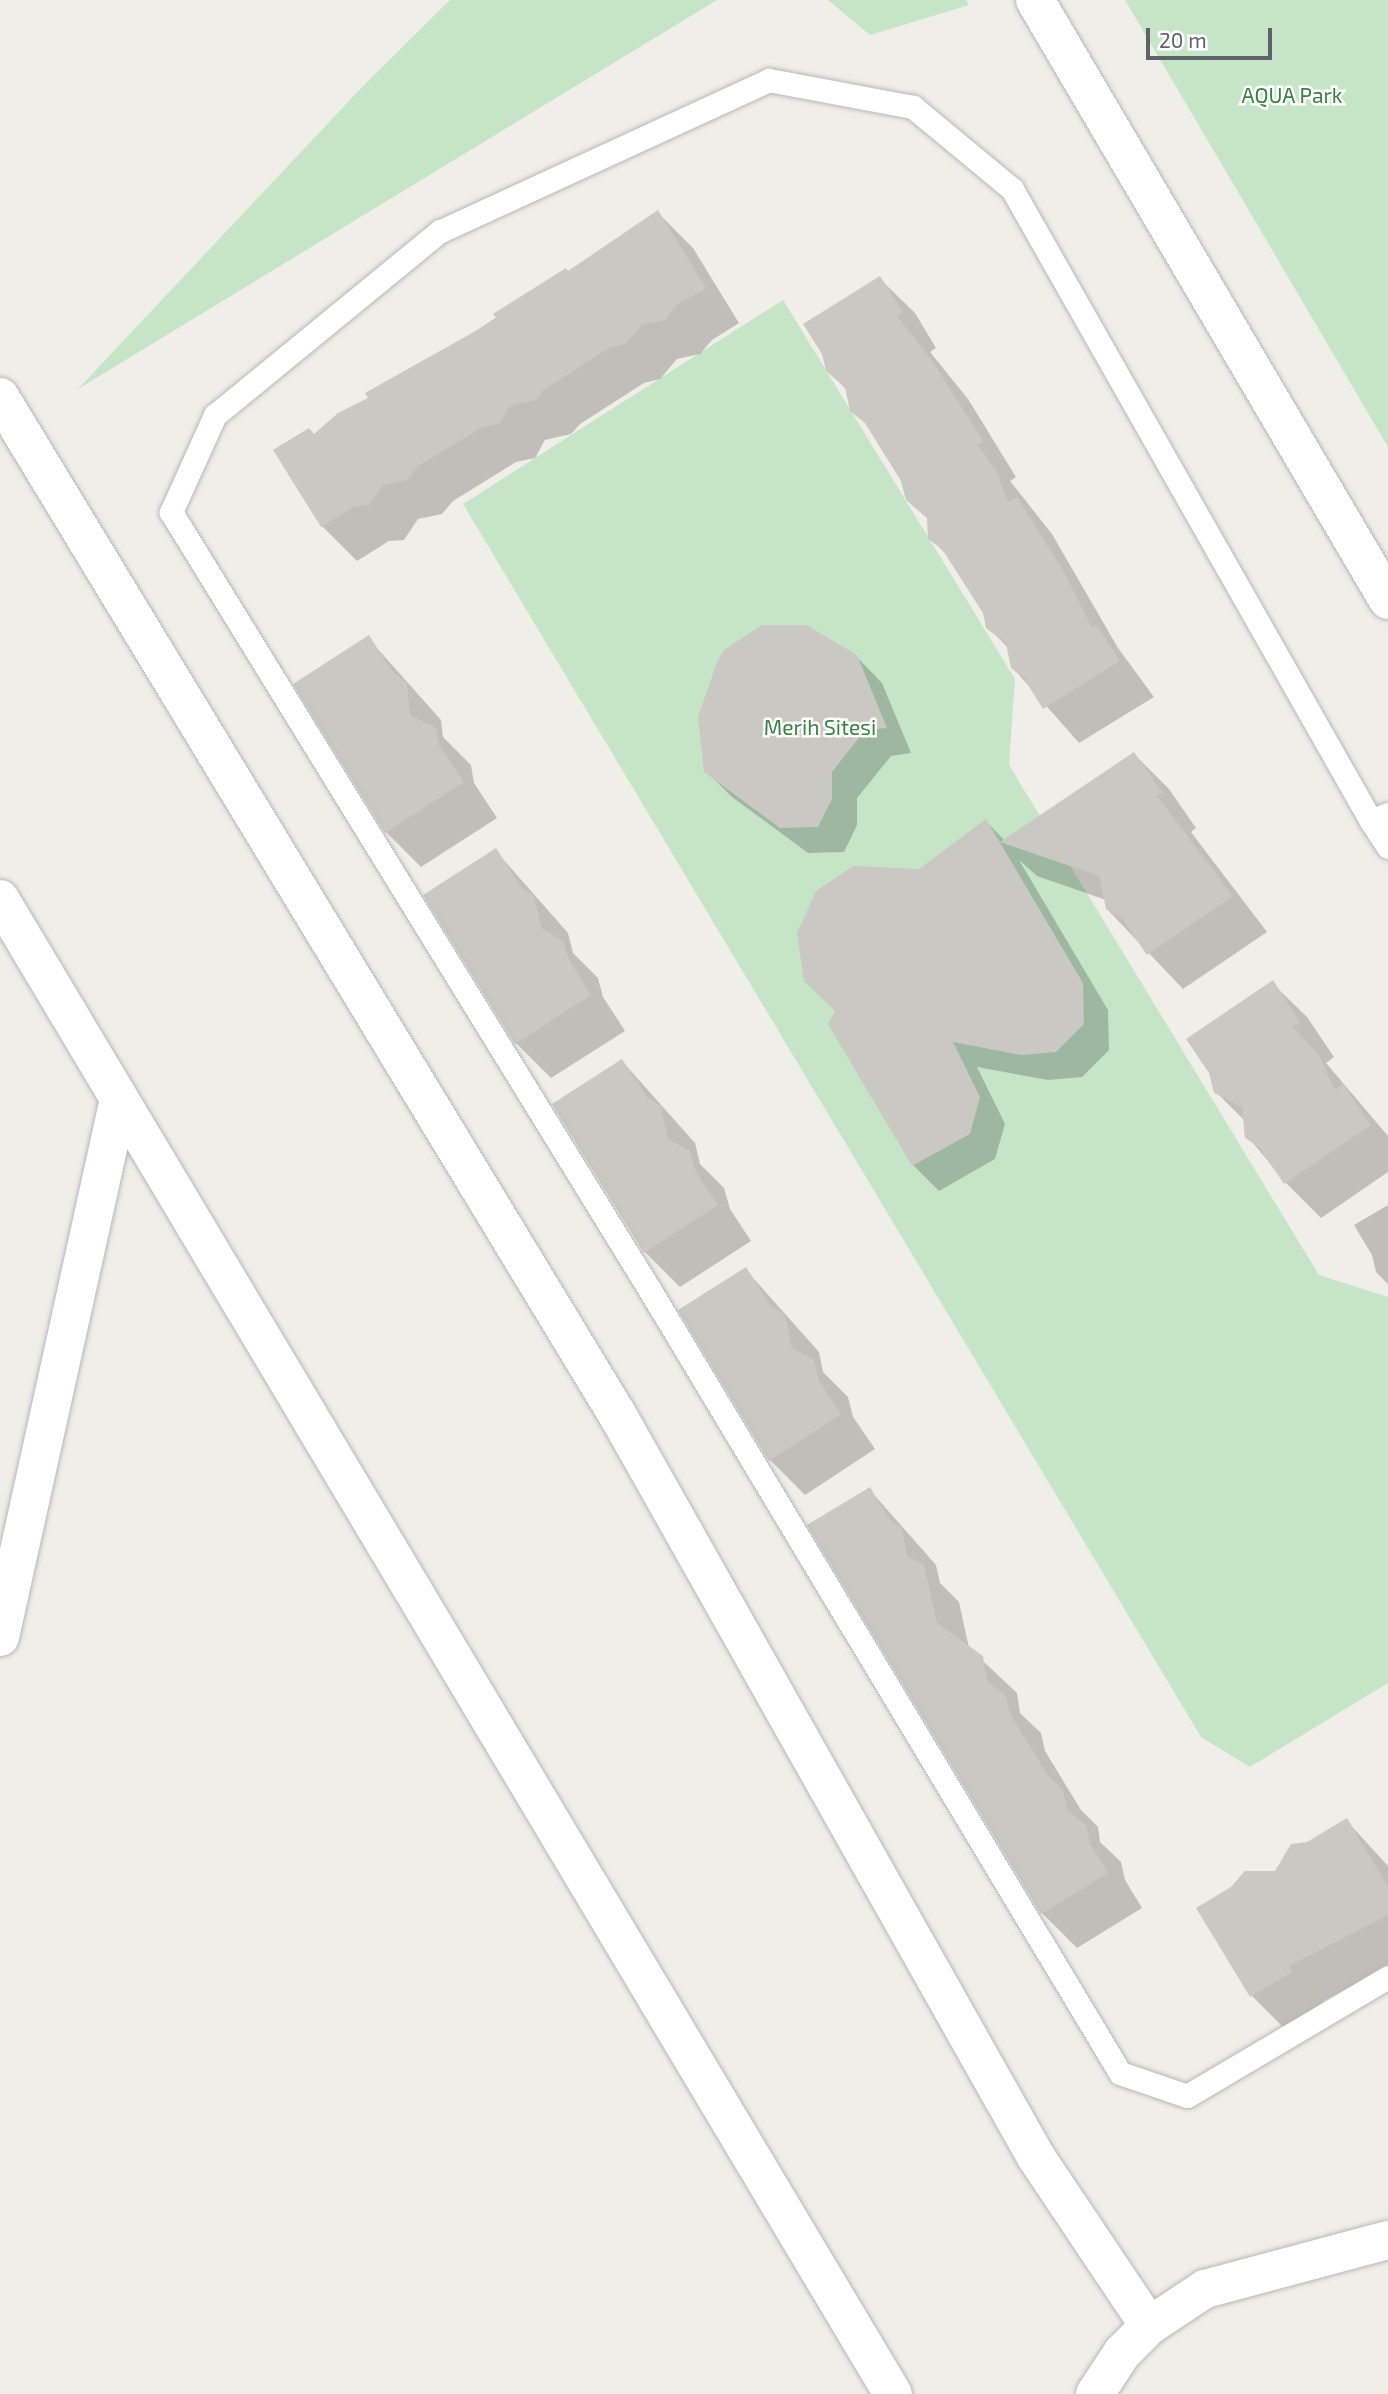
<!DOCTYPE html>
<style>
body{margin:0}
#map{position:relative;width:1388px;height:2394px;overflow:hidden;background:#f0eee8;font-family:"Exo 2",sans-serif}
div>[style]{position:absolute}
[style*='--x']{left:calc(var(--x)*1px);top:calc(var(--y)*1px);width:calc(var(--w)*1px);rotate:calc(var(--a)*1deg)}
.green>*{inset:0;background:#c6e5c8}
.shadow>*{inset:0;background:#0003}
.building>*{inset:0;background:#c9c8c2}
.roads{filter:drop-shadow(0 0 2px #b5b7bb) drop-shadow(0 0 2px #b5b7bb)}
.service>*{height:23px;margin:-11.5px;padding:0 11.5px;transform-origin:11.5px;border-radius:11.5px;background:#fff}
.minor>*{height:38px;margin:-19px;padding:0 19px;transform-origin:19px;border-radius:19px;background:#fff}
span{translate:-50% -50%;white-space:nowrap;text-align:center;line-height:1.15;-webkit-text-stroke:5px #fff;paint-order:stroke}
.park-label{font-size:21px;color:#3b8141}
.scale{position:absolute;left:1146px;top:28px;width:126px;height:32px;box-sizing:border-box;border:4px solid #5f6267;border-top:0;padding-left:9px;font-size:21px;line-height:24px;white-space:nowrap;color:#5f6267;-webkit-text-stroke:5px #fff;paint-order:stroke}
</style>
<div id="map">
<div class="green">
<div style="clip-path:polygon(450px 0,717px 0,78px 389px,365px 84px)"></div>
<div style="clip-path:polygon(828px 0,966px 0,969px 5px,870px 35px)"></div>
<div style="clip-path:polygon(1125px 0,1388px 0,1388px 447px)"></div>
<div style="clip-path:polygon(783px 300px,1015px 679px,1009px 765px,1319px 1275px,1388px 1297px,1388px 1683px,1250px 1767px,1201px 1737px,463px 504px)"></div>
</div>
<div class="shadow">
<div style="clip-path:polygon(658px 213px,693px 248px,739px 323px,712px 340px,700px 354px,677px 359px,660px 379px,644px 383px,580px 424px,571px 434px,545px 440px,535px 458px,516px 462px,453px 501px,442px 514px,418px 519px,404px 540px,389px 541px,357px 561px,322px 526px,315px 435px)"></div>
<div style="clip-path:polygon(880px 279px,915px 313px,936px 348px,930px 352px,968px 399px,1016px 477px,1010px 481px,1052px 534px,1118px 648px,1154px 697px,1079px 743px,1012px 667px,1008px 648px,988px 627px,984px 612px,950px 558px,930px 538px,929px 518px,848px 391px,827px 370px)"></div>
<div style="clip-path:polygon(368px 638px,441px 720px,443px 737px,471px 765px,474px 783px,497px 818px,421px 867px,386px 832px)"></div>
<div style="clip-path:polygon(856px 656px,882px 683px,911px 753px,891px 756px,857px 798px,857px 825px,844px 852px,808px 853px,732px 797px,706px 771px)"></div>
<div style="clip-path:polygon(1134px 754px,1169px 789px,1196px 828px,1191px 832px,1267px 932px,1183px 989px,1107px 909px,1106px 900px,1037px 876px,1019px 860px,1108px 1010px,1109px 1050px,1082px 1077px,1048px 1080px,977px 1067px,1005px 1124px,995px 1159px,939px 1191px,913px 1165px,920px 871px,986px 821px,1005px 841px)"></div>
<div style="clip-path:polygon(495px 850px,568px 933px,573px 953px,598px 978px,603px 997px,625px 1031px,551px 1078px,516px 1043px)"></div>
<div style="clip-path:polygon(1272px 983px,1307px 1017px,1334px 1057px,1326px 1063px,1388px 1136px,1388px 1172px,1321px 1218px,1286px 1183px,1244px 1132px,1244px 1120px,1216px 1092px)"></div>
<div style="clip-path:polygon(622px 1061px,695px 1143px,700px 1164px,724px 1188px,730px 1209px,751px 1241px,680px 1287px,645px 1252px)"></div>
<div style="clip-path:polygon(1388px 1205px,1388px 1284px,1376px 1272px,1372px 1255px,1354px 1225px)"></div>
<div style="clip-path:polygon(745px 1269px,819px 1352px,823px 1372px,848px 1397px,853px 1417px,875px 1449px,805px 1495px,770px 1460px)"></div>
<div style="clip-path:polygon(869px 1489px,936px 1565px,940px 1583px,959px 1602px,969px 1648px,1017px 1693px,1020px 1713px,1041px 1733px,1045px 1751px,1081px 1810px,1098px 1827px,1100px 1842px,1121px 1862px,1125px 1880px,1142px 1908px,1077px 1948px,1042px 1913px,810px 1525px)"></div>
<div style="clip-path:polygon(1346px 1820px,1388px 1866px,1388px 1967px,1323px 2001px,1326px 2007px,1287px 2031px,1252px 1996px,1276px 1873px,1308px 1843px)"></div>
</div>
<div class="building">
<div style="clip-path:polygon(658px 210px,706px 288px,677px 305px,665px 320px,642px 325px,625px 344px,609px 348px,545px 389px,536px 400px,510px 406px,500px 423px,481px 428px,418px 466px,407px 480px,383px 485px,369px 505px,354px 507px,321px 527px,273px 450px,309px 428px,314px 434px,338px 413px,368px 398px,365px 393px,497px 319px,493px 314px,566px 268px,568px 271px)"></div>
<div style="clip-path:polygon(880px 276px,903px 312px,897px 316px,933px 362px,983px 441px,977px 445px,997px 471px,1008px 502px,1017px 497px,1064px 572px,1092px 628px,1097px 625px,1120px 661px,1043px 709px,1024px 678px,1011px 668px,1006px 643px,986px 628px,983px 613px,942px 549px,928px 539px,927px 518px,906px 500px,901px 481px,865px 423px,850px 411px,845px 387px,826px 371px,822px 354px,803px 324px)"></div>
<div style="clip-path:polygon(762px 625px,806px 625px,857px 655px,887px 728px,865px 730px,832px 772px,832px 799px,818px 827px,780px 828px,704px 772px,698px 717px,717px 662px,724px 650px)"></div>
<div style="clip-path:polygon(369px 635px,391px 670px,407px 683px,410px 715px,436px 728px,439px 746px,464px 782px,385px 833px,293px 684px)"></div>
<div style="clip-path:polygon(1134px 752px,1163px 793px,1157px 796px,1233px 896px,1147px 955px,1122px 918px,1106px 909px,1099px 876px,1000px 842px)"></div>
<div style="clip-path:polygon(986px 819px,1083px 983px,1084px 1024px,1056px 1052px,1021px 1055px,953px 1042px,980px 1097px,970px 1134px,912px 1166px,828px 1024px,835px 1011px,804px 981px,797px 933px,816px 891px,853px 866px,919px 869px)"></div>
<div style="clip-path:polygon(496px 848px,520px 886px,534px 896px,542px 929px,563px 941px,569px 960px,591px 995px,515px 1044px,423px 895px)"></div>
<div style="clip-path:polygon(1273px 980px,1300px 1022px,1293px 1027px,1319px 1055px,1335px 1090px,1343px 1084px,1371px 1125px,1284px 1184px,1259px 1147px,1245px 1138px,1242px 1107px,1214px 1093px,1209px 1073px,1186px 1039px)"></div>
<div style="clip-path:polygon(622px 1059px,647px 1097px,661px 1106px,668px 1139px,690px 1151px,696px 1172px,718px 1205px,644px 1253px,552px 1104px)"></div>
<div style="clip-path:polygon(746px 1267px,770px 1305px,785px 1315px,792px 1348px,814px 1360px,819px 1381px,841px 1414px,769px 1461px,678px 1310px)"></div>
<div style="clip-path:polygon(870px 1487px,889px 1519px,902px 1529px,907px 1556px,924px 1565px,937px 1623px,983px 1656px,987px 1681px,1006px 1696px,1010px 1714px,1047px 1774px,1063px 1790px,1067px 1810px,1086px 1825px,1090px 1844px,1108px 1873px,1041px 1914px,807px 1525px)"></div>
<div style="clip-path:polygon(1347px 1818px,1388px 1887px,1388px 1915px,1289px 1966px,1292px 1972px,1250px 1997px,1196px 1908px,1231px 1887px,1245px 1871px,1275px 1871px,1291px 1844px,1307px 1842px)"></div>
</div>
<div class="roads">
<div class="service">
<div style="--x:1388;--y:814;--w:18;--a:158"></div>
<div style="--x:1371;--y:821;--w:727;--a:-119.6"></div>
<div style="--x:1012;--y:189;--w:129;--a:-140.4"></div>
<div style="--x:913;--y:107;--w:147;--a:-169.4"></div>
<div style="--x:769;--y:80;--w:362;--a:155.3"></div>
<div style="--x:440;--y:231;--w:291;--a:140.7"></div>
<div style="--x:215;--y:415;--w:107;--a:114.4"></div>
<div style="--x:171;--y:512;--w:916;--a:58.39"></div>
<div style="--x:651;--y:1292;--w:911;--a:59.01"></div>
<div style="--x:1120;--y:2073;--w:71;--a:18.9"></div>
<div style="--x:1187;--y:2096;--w:234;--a:-30.6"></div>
<div style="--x:1371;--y:821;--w:31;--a:57"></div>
</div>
<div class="minor">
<div style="--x:1035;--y:0;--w:696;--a:59.53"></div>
<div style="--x:0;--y:397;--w:1190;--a:58.76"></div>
<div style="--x:617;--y:1414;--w:853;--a:60.58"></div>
<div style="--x:1036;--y:2157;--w:203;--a:56.2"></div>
<div style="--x:0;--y:899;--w:1741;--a:59.15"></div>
<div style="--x:0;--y:1637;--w:551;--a:-77.53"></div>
<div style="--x:1095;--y:2394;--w:49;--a:-56.6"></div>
<div style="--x:1122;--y:2353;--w:38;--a:-45"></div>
<div style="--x:1149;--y:2326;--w:67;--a:-33.5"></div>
<div style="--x:1205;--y:2289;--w:189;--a:-15"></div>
</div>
</div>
<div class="park-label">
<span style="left:1292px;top:95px">AQUA Park</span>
<span style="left:820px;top:727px">Merih Sitesi</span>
</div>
<div class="scale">20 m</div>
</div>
